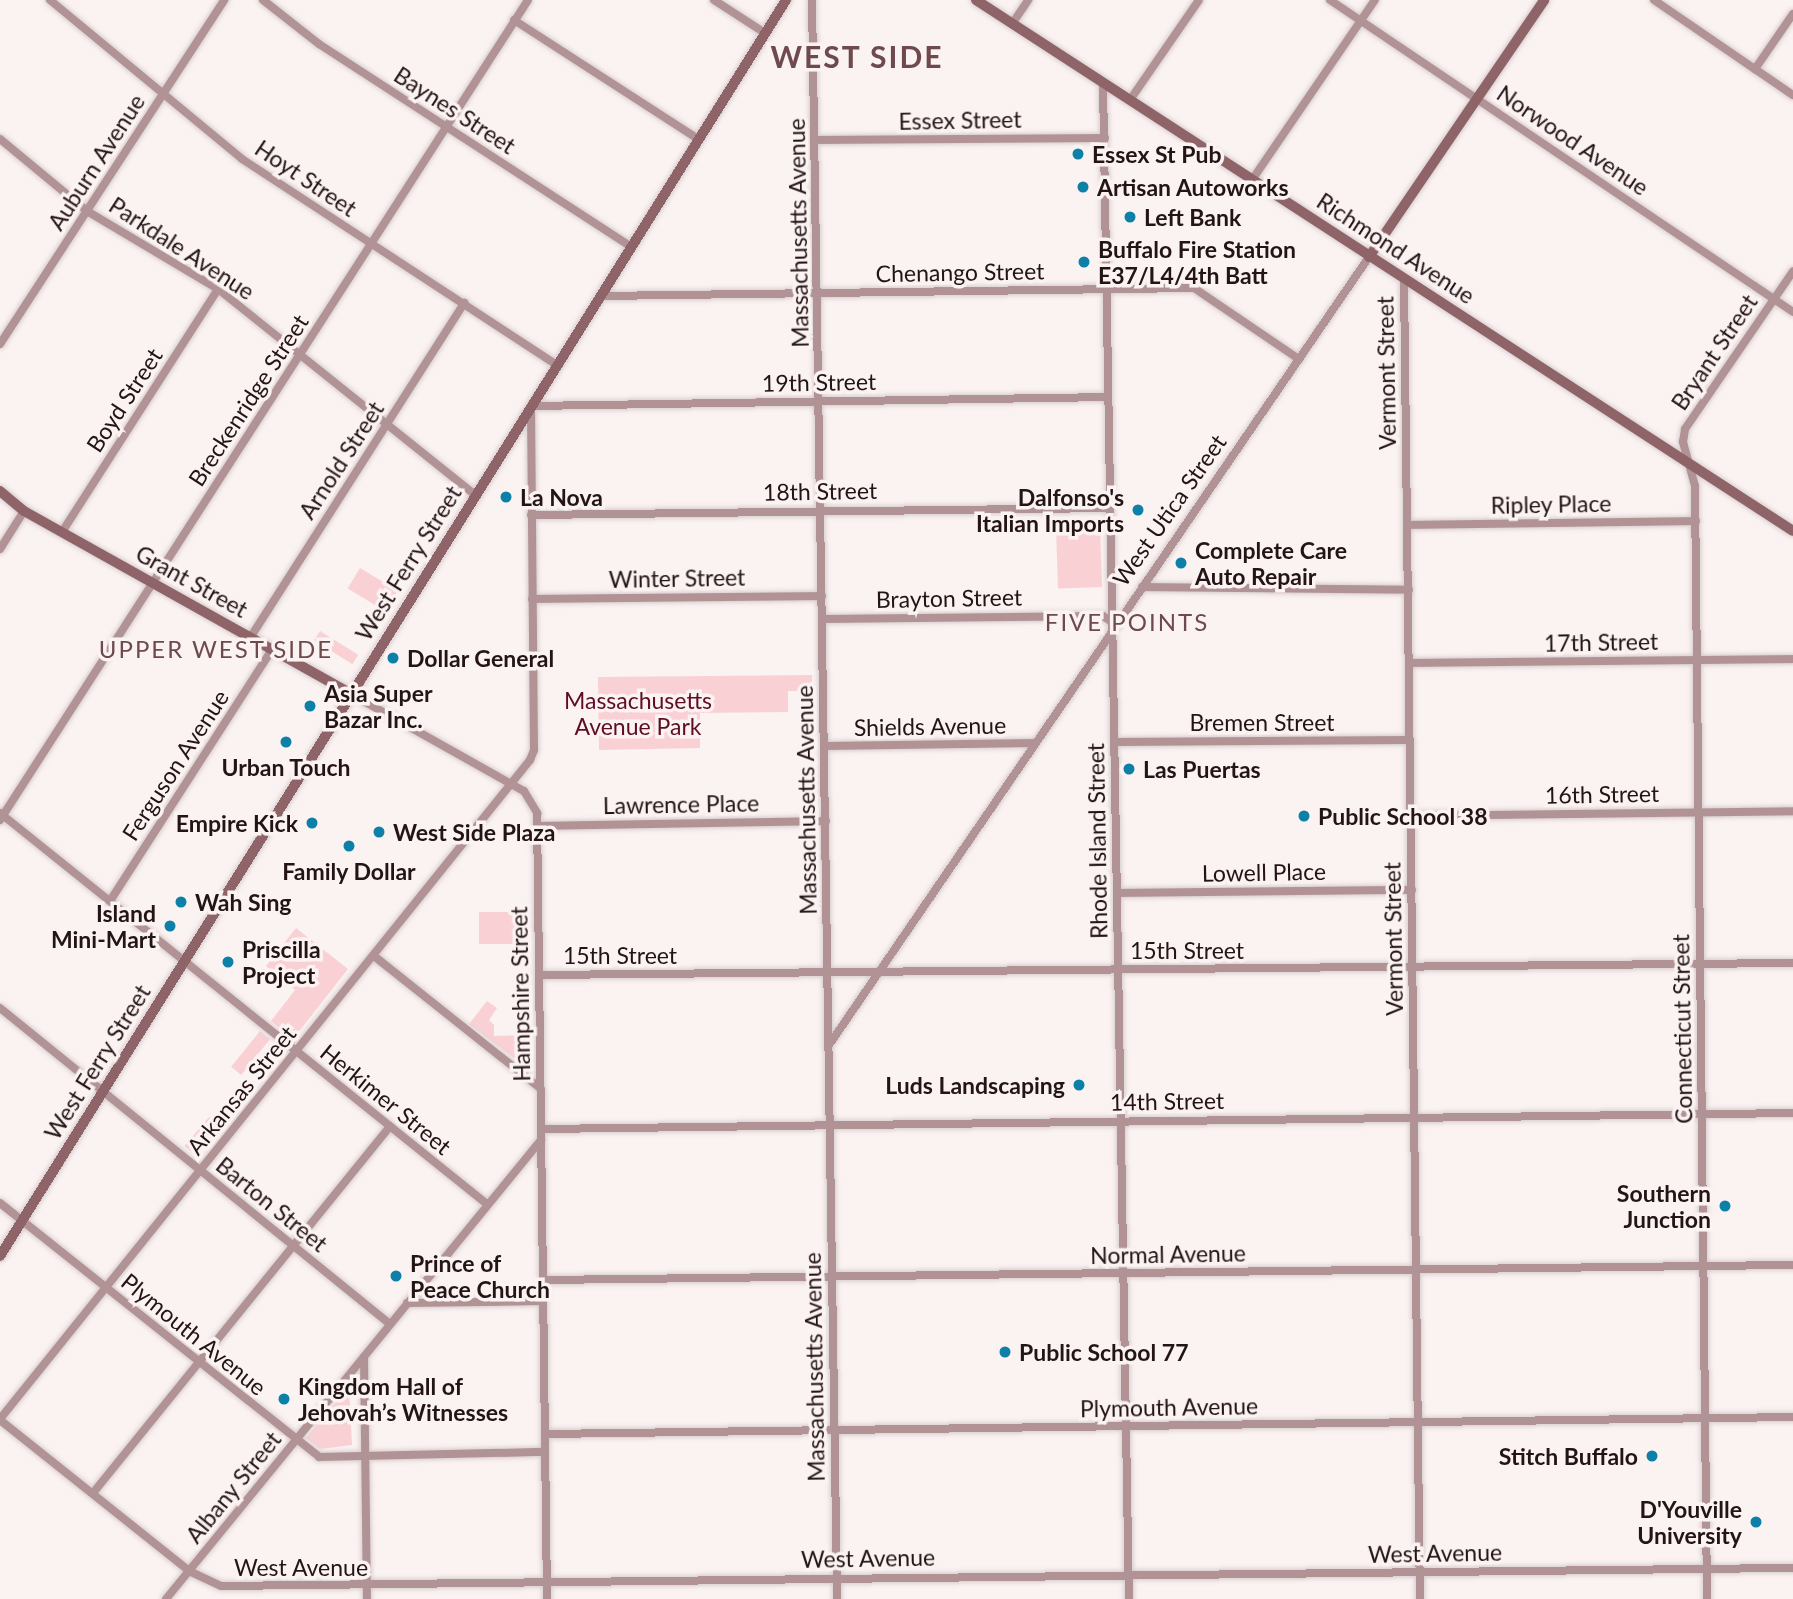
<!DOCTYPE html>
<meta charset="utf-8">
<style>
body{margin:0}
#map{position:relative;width:1793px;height:1599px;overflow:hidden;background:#fbf2f2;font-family:Lato,sans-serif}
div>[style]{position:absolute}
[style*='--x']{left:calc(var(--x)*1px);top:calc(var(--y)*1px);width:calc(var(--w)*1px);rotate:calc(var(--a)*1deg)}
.green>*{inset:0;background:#f9d1d5;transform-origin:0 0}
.roads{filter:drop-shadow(0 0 2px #d8cecf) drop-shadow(0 0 2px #d8cecf)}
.street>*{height:8px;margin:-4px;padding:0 4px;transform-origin:4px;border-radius:4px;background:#b19396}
.secondary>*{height:10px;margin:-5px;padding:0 5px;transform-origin:5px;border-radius:5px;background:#8f6469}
.dots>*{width:19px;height:19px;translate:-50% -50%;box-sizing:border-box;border:4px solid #fbf2f2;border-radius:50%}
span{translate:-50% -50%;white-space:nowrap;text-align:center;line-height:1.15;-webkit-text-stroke:7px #fbf2f2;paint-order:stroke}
.street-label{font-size:23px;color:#231416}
.poi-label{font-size:23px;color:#231416;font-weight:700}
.left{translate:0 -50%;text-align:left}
.right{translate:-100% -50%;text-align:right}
.park-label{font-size:23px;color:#5e0d24}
.neighbourhood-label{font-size:24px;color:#6e4a4e;letter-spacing:2px}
.district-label{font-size:30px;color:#6e4a4e;font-weight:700;letter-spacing:2px}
</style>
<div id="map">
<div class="green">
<div style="left:1100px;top:528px;width:59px;height:44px;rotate:88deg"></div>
<div style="left:360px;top:568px;width:44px;height:24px;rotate:31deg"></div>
<div style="left:320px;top:631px;width:45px;height:11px;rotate:32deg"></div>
<div style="clip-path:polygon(812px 675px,812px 691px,788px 691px,788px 712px,700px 713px,700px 748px,599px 750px,598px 677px)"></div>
<div style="left:479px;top:912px;width:48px;height:32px"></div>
<div style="clip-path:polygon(296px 928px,348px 969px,293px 1039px,271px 1021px,295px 990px,266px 966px)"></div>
<div style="clip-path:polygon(487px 1001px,497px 1008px,489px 1020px,494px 1025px,494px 1036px,527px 1035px,526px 1067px,469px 1024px)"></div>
<div style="left:260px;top:1031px;width:13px;height:46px;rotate:39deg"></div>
<div style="left:209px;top:1117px;width:16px;height:38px;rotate:40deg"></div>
<div style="clip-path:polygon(349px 1387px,352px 1445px,320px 1449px,306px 1438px)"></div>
</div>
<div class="roads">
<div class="street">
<div style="--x:50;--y:0;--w:249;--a:39.6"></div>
<div style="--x:242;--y:159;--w:376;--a:33.2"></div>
<div style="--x:263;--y:0;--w:71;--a:38.2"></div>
<div style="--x:319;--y:44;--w:371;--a:33"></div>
<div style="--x:714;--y:0;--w:61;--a:32.9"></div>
<div style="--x:812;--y:0;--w:1599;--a:89.1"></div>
<div style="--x:1330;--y:0;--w:558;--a:33.97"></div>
<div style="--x:1654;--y:0;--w:168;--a:34.4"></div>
<div style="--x:514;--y:20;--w:219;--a:32.9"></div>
<div style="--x:1012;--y:24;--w:29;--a:-56"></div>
<div style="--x:1755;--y:69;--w:67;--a:-55.4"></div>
<div style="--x:1103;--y:83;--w:1516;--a:89.02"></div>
<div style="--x:1130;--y:100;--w:121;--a:-55.4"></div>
<div style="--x:0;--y:139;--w:113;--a:39.6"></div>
<div style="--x:87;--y:211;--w:152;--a:30.8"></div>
<div style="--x:218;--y:289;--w:329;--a:38.7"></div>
<div style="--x:816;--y:140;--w:289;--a:-0.4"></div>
<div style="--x:1252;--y:180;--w:218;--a:-55.7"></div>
<div style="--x:1404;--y:279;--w:1320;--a:89.31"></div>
<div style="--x:600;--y:296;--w:594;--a:-0.77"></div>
<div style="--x:1194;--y:288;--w:127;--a:34.1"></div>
<div style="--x:0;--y:344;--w:411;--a:-56.9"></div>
<div style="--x:531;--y:515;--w:578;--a:-0.69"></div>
<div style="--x:1408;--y:525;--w:288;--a:-0.8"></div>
<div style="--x:62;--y:532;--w:289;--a:-57.3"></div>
<div style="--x:0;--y:549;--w:45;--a:-57.7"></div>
<div style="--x:1142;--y:587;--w:267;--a:0.6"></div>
<div style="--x:532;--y:599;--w:290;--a:-0.6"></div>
<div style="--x:823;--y:619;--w:280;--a:-0.6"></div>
<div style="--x:1103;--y:616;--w:14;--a:34"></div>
<div style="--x:250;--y:638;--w:398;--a:-57.4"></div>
<div style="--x:1409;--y:663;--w:384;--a:-0.6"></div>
<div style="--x:351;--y:694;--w:198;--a:29.3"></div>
<div style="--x:524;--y:791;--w:26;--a:59"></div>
<div style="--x:537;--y:813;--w:786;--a:89.27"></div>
<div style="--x:1114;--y:742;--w:296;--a:-0.4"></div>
<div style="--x:825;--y:746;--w:210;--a:-0.8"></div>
<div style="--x:0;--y:813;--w:625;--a:38.76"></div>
<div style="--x:1411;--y:816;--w:382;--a:-0.7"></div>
<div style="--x:0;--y:820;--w:975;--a:-57.22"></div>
<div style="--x:538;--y:826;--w:288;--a:-1"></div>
<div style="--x:1117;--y:893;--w:295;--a:-0.6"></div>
<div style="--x:110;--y:901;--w:299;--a:-57.2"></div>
<div style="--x:374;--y:956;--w:213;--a:38.5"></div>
<div style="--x:539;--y:975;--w:1254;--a:-0.55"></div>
<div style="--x:0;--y:1008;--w:502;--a:39.02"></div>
<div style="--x:829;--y:1045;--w:955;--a:-55.58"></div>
<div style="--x:541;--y:1129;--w:1252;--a:-0.73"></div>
<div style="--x:0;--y:1203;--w:408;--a:38.5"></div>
<div style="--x:319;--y:1457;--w:226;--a:-1.3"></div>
<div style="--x:543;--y:1280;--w:1250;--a:-0.69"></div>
<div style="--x:407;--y:1303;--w:136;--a:-0.8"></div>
<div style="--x:364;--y:1357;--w:242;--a:89.3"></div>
<div style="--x:0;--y:1419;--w:846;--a:-51.19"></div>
<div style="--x:530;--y:760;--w:11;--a:-68"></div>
<div style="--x:534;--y:750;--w:344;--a:-90.5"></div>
<div style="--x:531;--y:406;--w:577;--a:-0.89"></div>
<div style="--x:0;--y:1420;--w:242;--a:38.6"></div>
<div style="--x:189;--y:1571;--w:35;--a:25"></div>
<div style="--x:221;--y:1586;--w:1572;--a:-0.66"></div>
<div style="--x:545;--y:1434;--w:1248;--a:-0.78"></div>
<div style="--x:93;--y:1493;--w:472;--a:-51"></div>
<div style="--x:166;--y:1599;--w:593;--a:-50.75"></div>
<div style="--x:1707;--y:1599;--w:1113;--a:-90.62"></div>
<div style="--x:1695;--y:486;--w:46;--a:-105.3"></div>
<div style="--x:1683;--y:442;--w:13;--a:-81"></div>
<div style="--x:1685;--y:429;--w:191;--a:-55.6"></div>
</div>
<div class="secondary">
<div style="--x:976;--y:0;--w:974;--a:33.02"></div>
<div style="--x:1369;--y:257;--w:311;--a:-55.7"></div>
<div style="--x:0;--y:491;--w:31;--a:40"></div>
<div style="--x:24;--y:511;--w:375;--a:29.2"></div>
<div style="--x:0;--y:1256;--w:1482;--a:-57.96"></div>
</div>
</div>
<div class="dots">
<div style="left:1078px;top:154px;background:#0d80a7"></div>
<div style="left:1083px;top:187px;background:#0d80a7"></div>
<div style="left:1130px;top:217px;background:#0d80a7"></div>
<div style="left:1084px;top:262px;background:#0d80a7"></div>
<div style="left:506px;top:497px;background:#0d80a7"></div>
<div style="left:1138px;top:510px;background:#0d80a7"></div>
<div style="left:1181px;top:563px;background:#0d80a7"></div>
<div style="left:393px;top:658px;background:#0d80a7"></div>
<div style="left:310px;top:706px;background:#0d80a7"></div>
<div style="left:286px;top:742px;background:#0d80a7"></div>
<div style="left:1129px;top:769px;background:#0d80a7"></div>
<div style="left:1304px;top:816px;background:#0d80a7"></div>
<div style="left:312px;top:823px;background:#0d80a7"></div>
<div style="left:379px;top:832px;background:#0d80a7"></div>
<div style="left:349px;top:846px;background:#0d80a7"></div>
<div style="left:181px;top:902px;background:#0d80a7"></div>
<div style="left:170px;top:926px;background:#0d80a7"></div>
<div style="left:228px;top:962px;background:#0d80a7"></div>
<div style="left:1079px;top:1085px;background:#0d80a7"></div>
<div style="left:1725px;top:1206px;background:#0d80a7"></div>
<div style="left:396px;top:1276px;background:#0d80a7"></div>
<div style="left:1005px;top:1352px;background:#0d80a7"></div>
<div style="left:284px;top:1399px;background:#0d80a7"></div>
<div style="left:1652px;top:1456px;background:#0d80a7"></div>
<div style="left:1756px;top:1522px;background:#0d80a7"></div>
</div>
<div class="street-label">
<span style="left:455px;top:110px;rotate:33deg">Baynes Street</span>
<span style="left:960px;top:120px;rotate:-1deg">Essex Street</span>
<span style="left:1573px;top:140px;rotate:34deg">Norwood Avenue</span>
<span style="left:96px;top:162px;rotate:-57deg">Auburn Avenue</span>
<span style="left:306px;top:178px;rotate:34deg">Hoyt Street</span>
<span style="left:798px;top:233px;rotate:-91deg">Massachusetts Avenue</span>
<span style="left:182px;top:248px;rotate:33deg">Parkdale Avenue</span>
<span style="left:1396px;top:248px;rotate:33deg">Richmond Avenue</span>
<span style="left:960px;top:272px;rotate:-1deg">Chenango Street</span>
<span style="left:1714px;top:352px;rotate:-56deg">Bryant Street</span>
<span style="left:1386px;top:373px;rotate:-91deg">Vermont Street</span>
<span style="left:819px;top:382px;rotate:-1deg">19th Street</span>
<span style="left:124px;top:400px;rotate:-57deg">Boyd Street</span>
<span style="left:248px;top:400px;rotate:-57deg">Breckenridge Street</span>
<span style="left:341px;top:460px;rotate:-57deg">Arnold Street</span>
<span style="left:820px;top:491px;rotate:-1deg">18th Street</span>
<span style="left:1551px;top:504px;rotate:-1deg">Ripley Place</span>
<span style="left:1169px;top:510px;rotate:-55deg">West Utica Street</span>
<span style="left:408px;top:563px;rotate:-58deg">West Ferry Street</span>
<span style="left:677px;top:578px;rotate:-1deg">Winter Street</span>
<span style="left:192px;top:581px;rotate:29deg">Grant Street</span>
<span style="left:949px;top:598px;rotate:-1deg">Brayton Street</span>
<span style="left:1601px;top:642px;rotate:-1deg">17th Street</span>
<span style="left:1262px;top:722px">Bremen Street</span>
<span style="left:930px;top:726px;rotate:-1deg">Shields Avenue</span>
<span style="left:175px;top:765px;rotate:-57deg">Ferguson Avenue</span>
<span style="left:1602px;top:794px;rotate:-1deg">16th Street</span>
<span style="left:806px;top:800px;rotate:-91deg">Massachusetts Avenue</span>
<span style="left:681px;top:804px;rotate:-1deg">Lawrence Place</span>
<span style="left:1097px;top:841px;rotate:-91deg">Rhode Island Street</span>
<span style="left:1264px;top:872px;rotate:-1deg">Lowell Place</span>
<span style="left:1393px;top:939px;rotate:-91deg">Vermont Street</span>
<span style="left:1187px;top:950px">15th Street</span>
<span style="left:620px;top:955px">15th Street</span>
<span style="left:520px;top:994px;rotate:-91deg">Hampshire Street</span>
<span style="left:1682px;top:1029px;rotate:-91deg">Connecticut Street</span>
<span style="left:97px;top:1062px;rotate:-58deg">West Ferry Street</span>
<span style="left:241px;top:1090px;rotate:-51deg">Arkansas Street</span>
<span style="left:386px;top:1099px;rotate:39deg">Herkimer Street</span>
<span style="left:1167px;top:1101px;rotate:-1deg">14th Street</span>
<span style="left:272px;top:1204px;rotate:39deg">Barton Street</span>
<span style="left:1168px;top:1254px;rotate:-1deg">Normal Avenue</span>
<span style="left:194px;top:1334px;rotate:39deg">Plymouth Avenue</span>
<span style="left:814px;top:1367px;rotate:-91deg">Massachusetts Avenue</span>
<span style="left:1169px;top:1407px;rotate:-1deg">Plymouth Avenue</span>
<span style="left:233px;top:1487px;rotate:-51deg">Albany Street</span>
<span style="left:1435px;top:1553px;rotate:-1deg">West Avenue</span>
<span style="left:868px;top:1558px;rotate:-1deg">West Avenue</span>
<span style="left:301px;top:1567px">West Avenue</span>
</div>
<div class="poi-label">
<span class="left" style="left:1092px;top:154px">Essex St Pub</span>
<span class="left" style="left:1097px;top:187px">Artisan Autoworks</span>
<span class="left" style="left:1144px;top:217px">Left Bank</span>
<span class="left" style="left:1098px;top:262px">Buffalo Fire Station<br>E37/L4/4th Batt</span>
<span class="left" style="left:520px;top:497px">La Nova</span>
<span class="right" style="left:1124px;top:510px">Dalfonso's<br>Italian Imports</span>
<span class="left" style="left:1195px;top:563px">Complete Care<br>Auto Repair</span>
<span class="left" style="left:407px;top:658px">Dollar General</span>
<span class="left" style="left:324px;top:706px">Asia Super<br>Bazar Inc.</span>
<span style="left:286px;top:767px">Urban Touch</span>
<span class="left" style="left:1143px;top:769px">Las Puertas</span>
<span class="left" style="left:1318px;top:816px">Public School 38</span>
<span class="right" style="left:298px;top:823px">Empire Kick</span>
<span class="left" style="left:393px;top:832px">West Side Plaza</span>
<span style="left:349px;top:871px">Family Dollar</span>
<span class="left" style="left:195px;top:902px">Wah Sing</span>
<span class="right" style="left:156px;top:926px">Island<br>Mini-Mart</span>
<span class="left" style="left:242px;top:962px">Priscilla<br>Project</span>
<span class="right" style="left:1065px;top:1085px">Luds Landscaping</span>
<span class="right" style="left:1711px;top:1206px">Southern<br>Junction</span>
<span class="left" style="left:410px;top:1276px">Prince of<br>Peace Church</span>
<span class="left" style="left:1019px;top:1352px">Public School 77</span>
<span class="left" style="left:298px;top:1399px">Kingdom Hall of<br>Jehovah’s Witnesses</span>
<span class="right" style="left:1638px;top:1456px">Stitch Buffalo</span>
<span class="right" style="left:1742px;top:1522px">D'Youville<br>University</span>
</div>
<div class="park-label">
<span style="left:638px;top:713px">Massachusetts<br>Avenue Park</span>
</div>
<div class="neighbourhood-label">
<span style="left:1127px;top:622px">FIVE POINTS</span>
<span style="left:216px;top:649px">UPPER WEST SIDE</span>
</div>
<div class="district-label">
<span style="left:857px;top:56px">WEST SIDE</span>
</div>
</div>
